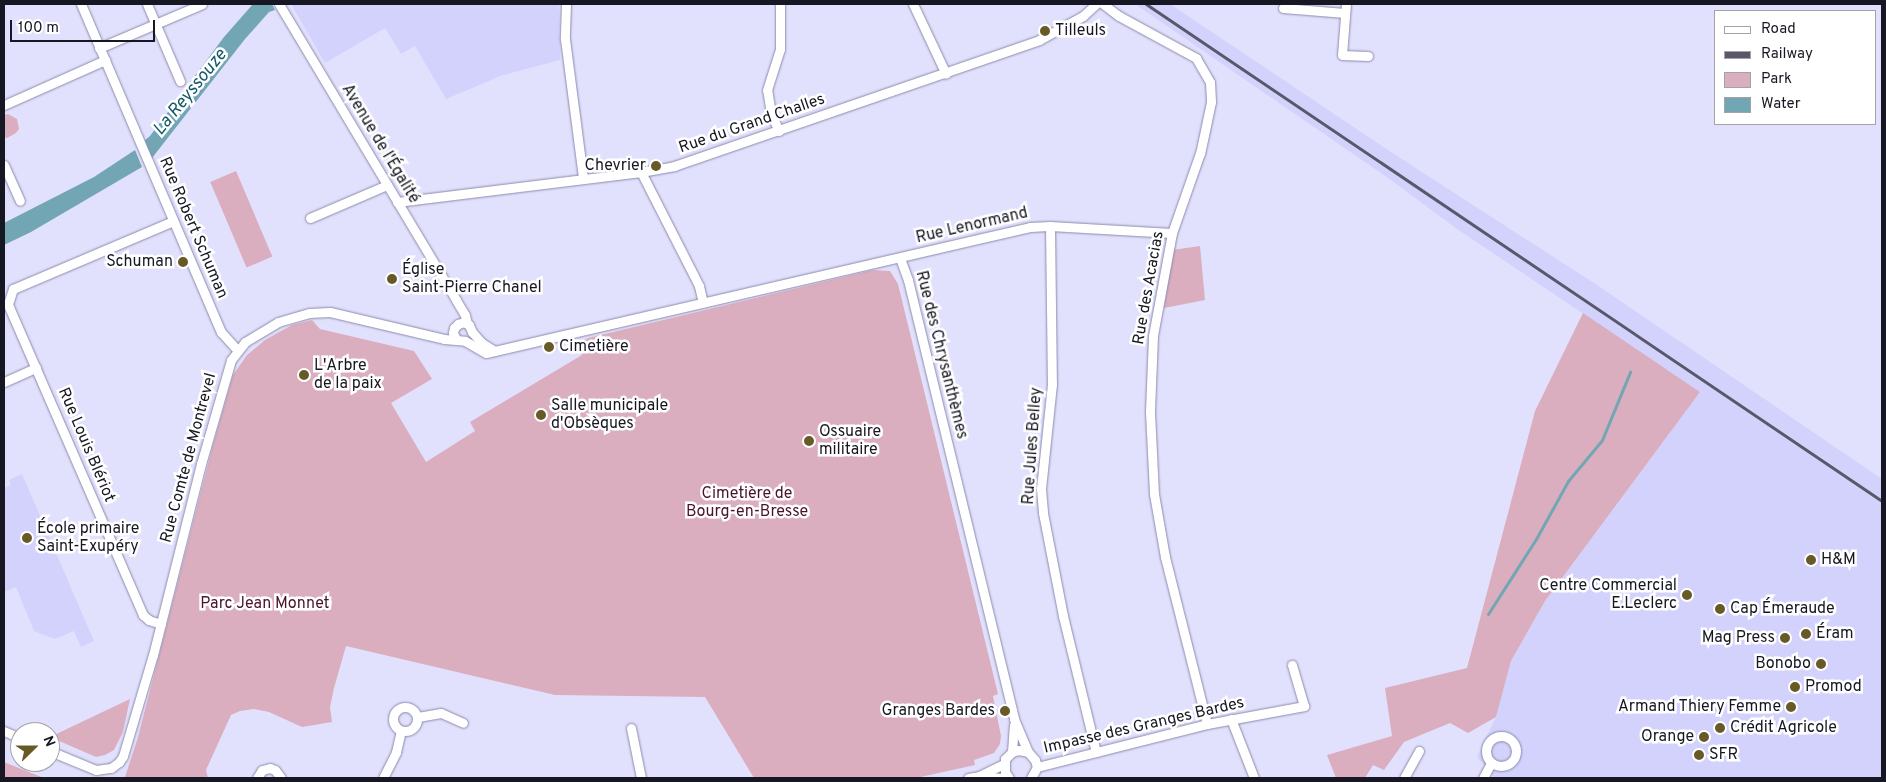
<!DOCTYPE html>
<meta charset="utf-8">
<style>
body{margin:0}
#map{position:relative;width:1886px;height:782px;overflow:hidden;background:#e1e1fe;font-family:Overpass,sans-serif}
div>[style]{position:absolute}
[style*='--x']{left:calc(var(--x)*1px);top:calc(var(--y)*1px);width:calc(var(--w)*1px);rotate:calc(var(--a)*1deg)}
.built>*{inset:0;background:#d2d2fd}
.green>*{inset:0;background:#daaebf;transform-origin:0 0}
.water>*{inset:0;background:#73a6b4}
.stream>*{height:3px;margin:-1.5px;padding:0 1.5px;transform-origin:1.5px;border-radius:1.5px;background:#73a6b4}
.roads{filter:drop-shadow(0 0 1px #8b8aab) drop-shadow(0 0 1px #8b8aab)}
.street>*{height:9px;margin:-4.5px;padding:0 4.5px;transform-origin:4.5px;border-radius:4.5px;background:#fff}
.street>.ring{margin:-4.5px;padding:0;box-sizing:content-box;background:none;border:9px solid #fff;border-radius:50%}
.rail>*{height:3px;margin:-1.5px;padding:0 1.5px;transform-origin:1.5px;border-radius:1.5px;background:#58586a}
.dots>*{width:14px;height:14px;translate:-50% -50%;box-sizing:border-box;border:2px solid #fff;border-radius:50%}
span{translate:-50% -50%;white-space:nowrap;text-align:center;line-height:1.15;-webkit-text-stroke:5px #fff;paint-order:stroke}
.poi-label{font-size:16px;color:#171723}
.left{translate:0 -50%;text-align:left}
.right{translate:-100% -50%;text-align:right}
.street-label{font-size:16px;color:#171723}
.park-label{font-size:16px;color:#49132e}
.water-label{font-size:18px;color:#135969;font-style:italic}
.frame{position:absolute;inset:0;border:5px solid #171723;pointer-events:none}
.legend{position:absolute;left:1714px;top:10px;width:162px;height:115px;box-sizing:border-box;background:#fff;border:1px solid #a2a2a7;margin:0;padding:6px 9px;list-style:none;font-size:15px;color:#171723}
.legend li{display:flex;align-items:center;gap:10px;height:25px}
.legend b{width:25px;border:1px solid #a2a2a7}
.north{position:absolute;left:10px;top:722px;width:50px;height:50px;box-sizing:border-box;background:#fff;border:1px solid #a2a2a7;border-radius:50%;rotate:68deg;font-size:14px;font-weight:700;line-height:20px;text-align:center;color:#171723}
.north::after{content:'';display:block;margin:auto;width:18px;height:22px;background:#675a27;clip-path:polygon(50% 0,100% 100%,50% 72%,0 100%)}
.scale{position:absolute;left:10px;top:20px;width:145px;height:22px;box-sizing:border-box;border:2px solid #171723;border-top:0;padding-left:6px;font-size:15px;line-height:18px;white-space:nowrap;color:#171723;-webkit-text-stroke:4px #fff;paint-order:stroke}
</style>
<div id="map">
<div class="built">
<div style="clip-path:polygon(291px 4px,559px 4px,560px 60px,503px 75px,446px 99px,415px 46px,401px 54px,385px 28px,325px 63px)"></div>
<div style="clip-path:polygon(1135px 4px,1170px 4px,1394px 154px,1594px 283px,1882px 479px,1882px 778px,1494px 777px,1477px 757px,1496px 717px,1511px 661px,1545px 601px,1700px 392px,1457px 229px,1391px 180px)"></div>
<div style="clip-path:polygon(22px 474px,94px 641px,81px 647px,74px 631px,55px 639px,34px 631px,16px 587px,4px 592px,4px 488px,11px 485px,9px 480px)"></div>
</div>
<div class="green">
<div style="clip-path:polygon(8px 114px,17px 119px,19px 129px,16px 133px,7px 138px,4px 137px,4px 115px)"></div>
<div style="left:236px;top:171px;width:93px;height:28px;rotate:67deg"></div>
<div style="clip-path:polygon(1200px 246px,1205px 300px,1164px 308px,1172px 250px)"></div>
<div style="clip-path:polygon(873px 270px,890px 271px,898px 284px,998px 694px,993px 696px,1001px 736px,1000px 744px,994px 753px,974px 760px,975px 765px,916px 778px,754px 778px,705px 697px,555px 695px,346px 646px,334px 688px,330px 707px,332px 722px,302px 727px,269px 712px,254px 709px,240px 711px,231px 715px,206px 770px,208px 778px,125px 777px,138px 737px,213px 445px,233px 375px,247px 355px,265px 340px,292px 325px,312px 320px,320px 329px,414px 351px,432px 379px,391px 403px,426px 462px,475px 431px,470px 422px,582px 355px,577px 344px,588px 338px)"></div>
<div style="clip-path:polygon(1583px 313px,1700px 392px,1545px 601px,1511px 661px,1496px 717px,1468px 733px,1450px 723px,1404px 742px,1384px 770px,1373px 765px,1365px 778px,1336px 778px,1327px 755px,1392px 736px,1385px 688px,1467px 668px,1535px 411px)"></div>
<div style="clip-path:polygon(130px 699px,123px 732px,114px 750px,105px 755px,96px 757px,50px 737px)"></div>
<div style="clip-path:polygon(4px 762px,44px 778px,4px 778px)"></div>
</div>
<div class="water">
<div style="clip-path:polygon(253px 4px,272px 4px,275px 10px,269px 12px,245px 39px,152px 158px,144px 141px,150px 136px,224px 37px)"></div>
<div style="clip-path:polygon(135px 150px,142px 167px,31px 232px,4px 245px,4px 223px,94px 177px)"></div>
</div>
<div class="stream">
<div style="--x:1488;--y:614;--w:89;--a:-57.4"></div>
<div style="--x:1536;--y:539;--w:66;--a:-61.1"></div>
<div style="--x:1568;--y:481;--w:53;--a:-50.3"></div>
<div style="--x:1602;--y:440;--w:74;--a:-67.6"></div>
</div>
<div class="roads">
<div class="street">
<div style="--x:81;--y:4;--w:357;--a:66.9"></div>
<div style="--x:221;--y:332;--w:24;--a:48"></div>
<div style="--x:147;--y:4;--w:84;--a:66.8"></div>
<div style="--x:279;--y:4;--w:345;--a:59.1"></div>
<div style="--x:456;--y:300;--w:17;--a:59"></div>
<div style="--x:465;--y:315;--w:9;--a:77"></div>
<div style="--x:566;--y:4;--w:35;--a:92"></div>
<div style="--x:565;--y:39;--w:140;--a:82.6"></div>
<div style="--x:913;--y:4;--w:77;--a:64.8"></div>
<div style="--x:1103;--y:4;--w:20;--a:37"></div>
<div style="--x:1119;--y:16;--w:88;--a:28.6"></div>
<div style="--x:1196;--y:58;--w:28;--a:60"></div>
<div style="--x:1210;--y:82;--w:20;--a:87"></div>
<div style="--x:1211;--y:102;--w:19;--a:102"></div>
<div style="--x:1207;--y:121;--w:33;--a:102"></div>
<div style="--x:1200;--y:153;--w:85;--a:109.3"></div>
<div style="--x:1172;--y:233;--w:105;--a:100.5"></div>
<div style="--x:1153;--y:336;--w:76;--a:92.3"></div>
<div style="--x:1150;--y:412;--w:82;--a:87.2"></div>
<div style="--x:1154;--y:494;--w:64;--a:80.1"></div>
<div style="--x:1165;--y:557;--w:172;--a:75.9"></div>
<div style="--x:1346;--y:4;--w:51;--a:94.5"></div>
<div style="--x:1342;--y:55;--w:26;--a:2"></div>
<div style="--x:1283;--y:8;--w:62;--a:4.6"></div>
<div style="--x:99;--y:48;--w:112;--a:-23.1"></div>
<div style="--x:4;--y:105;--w:111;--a:-24"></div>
<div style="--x:779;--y:131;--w:19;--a:-115"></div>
<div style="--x:771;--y:114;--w:24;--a:-99"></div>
<div style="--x:767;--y:90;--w:43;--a:-72.4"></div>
<div style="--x:780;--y:49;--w:45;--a:-90"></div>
<div style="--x:4;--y:165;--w:39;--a:66"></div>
<div style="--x:641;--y:172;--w:128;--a:63"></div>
<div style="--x:699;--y:286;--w:17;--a:77"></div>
<div style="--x:397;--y:202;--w:246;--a:-7"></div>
<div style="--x:641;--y:172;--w:34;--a:-10"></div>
<div style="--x:674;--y:166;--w:386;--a:-19"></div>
<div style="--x:1039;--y:40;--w:50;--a:-28.6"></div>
<div style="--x:1083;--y:16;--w:18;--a:-43"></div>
<div style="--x:310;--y:218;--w:84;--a:-23.2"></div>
<div style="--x:1050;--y:226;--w:158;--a:89.3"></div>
<div style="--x:1052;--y:384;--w:106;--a:96"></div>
<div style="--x:1041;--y:489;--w:24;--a:85"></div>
<div style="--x:1043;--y:513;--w:105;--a:79"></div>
<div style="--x:1063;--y:616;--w:140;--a:76.4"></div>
<div style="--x:900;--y:258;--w:23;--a:70"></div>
<div style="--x:908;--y:280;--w:452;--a:76.4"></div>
<div style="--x:1014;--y:719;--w:36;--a:67"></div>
<div style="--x:456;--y:339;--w:7;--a:-117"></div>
<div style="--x:453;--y:333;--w:5;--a:-79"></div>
<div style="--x:454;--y:328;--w:6;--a:-45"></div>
<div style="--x:458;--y:324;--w:6;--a:-18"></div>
<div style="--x:464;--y:322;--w:6;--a:31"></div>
<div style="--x:469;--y:325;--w:8;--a:67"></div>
<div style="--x:472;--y:332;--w:15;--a:48"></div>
<div style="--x:482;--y:343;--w:15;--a:32"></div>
<div style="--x:4;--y:382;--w:35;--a:-24"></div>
<div style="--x:161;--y:624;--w:13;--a:-162"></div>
<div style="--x:149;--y:620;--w:8;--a:-140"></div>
<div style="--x:143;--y:615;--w:339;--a:-113.5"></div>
<div style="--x:8;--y:304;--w:16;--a:-72"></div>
<div style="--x:13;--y:289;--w:174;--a:-23"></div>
<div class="ring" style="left:393px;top:707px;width:15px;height:15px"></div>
<div style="--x:418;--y:717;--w:23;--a:-10"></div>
<div style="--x:441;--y:713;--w:24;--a:24"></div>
<div style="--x:1231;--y:719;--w:63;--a:68.7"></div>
<div style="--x:631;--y:728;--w:51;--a:78.7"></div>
<div style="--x:4;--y:731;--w:17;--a:24"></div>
<div class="ring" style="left:1486px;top:736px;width:21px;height:21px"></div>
<div style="--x:50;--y:751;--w:50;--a:22.4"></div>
<div style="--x:96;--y:770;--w:15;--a:-8"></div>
<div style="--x:111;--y:768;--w:10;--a:-37"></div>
<div style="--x:119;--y:762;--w:7;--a:-56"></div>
<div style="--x:123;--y:756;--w:105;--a:-73.5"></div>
<div style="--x:153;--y:655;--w:197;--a:-75.9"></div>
<div style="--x:201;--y:464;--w:108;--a:-73.9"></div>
<div style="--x:231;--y:360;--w:23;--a:-52"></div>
<div style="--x:245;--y:342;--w:39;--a:-31"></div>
<div style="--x:278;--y:322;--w:32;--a:-16"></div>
<div style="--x:309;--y:313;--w:21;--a:-3"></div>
<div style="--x:330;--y:312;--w:117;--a:13.3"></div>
<div style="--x:444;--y:339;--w:21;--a:5"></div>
<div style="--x:465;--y:341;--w:24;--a:30"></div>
<div style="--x:486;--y:353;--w:558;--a:-13.04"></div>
<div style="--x:1030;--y:227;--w:20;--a:-3"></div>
<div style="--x:1050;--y:226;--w:122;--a:3.3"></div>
<div style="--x:1012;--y:752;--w:27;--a:-86"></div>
<div style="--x:1037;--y:767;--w:175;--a:-14.2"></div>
<div style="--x:1207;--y:724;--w:99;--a:-10.5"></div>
<div style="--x:1304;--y:706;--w:43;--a:-106.3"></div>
<div style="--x:979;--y:776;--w:25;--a:5"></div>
<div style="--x:257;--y:778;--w:9;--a:-58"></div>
<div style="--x:262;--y:770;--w:8;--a:-14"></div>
<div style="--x:270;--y:768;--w:5;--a:22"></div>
<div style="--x:275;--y:770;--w:10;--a:53"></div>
<div style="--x:383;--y:778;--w:29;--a:-63"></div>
<div style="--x:396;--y:752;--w:22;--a:-77"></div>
<div style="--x:968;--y:778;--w:11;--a:-10"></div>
<div style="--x:979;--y:776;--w:28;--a:-26"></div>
<div style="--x:1009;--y:778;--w:7;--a:-124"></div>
<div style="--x:1005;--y:772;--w:13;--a:-90"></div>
<div style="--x:1005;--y:759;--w:10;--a:-45"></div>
<div style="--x:1012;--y:752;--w:6;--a:-18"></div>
<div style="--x:1018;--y:750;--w:10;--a:11"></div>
<div style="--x:1028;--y:752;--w:11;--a:49"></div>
<div style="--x:1035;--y:760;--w:7;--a:74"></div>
<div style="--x:1037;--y:767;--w:13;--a:119"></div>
<div style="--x:1404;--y:778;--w:31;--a:-61"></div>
<div style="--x:1483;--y:778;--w:17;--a:-62"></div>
</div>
</div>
<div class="rail">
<div style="--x:1146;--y:4;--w:888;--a:34.03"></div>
</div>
<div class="dots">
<div style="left:1045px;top:31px;background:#675a27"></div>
<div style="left:656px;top:166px;background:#675a27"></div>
<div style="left:183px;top:262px;background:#675a27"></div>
<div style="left:392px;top:279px;background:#675a27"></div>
<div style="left:549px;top:347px;background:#675a27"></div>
<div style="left:304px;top:375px;background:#675a27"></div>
<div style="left:541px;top:415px;background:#675a27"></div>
<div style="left:809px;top:441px;background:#675a27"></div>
<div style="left:27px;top:538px;background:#675a27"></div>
<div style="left:1811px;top:560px;background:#675a27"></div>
<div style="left:1687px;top:595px;background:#675a27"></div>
<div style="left:1720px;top:609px;background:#675a27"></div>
<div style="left:1806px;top:634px;background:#675a27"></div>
<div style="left:1785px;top:638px;background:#675a27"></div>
<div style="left:1821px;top:664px;background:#675a27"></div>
<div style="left:1795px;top:687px;background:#675a27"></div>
<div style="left:1791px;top:707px;background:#675a27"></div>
<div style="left:1005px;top:711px;background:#675a27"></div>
<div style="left:1720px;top:728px;background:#675a27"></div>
<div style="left:1704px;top:737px;background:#675a27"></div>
<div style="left:1699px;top:755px;background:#675a27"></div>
</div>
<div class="poi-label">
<span class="left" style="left:1055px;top:31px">Tilleuls</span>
<span class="right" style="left:646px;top:166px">Chevrier</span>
<span class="right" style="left:173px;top:262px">Schuman</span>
<span class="left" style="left:402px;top:279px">Église<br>Saint-Pierre Chanel</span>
<span class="left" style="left:559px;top:347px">Cimetière</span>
<span class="left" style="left:314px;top:375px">L'Arbre<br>de la paix</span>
<span class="left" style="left:551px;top:415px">Salle municipale<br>d'Obsèques</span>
<span class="left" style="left:819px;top:441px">Ossuaire<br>militaire</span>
<span class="left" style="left:37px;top:538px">École primaire<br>Saint-Exupéry</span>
<span class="left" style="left:1821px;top:560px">H&amp;M</span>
<span class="right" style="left:1677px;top:595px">Centre Commercial<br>E.Leclerc</span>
<span class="left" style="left:1730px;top:609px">Cap Émeraude</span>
<span class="left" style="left:1816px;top:634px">Éram</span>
<span class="right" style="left:1775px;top:638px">Mag Press</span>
<span class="right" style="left:1811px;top:664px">Bonobo</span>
<span class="left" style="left:1805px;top:687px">Promod</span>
<span class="right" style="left:1781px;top:707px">Armand Thiery Femme</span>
<span class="right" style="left:995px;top:711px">Granges Bardes</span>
<span class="left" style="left:1730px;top:728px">Crédit Agricole</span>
<span class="right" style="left:1694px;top:737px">Orange</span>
<span class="left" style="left:1709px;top:755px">SFR</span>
</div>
<div class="street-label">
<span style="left:752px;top:124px;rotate:-19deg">Rue du Grand Challes</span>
<span style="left:380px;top:144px;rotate:59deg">Avenue de l'Égalité</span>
<span style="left:972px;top:226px;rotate:-13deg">Rue Lenormand</span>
<span style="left:193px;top:228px;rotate:67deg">Rue Robert Schuman</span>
<span style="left:1149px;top:288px;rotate:-80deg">Rue des Acacias</span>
<span style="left:941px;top:355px;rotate:76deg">Rue des Chrysanthèmes</span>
<span style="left:86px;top:445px;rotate:67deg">Rue Louis Blériot</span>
<span style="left:1033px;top:446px;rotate:-86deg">Rue Jules Belley</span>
<span style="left:189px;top:458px;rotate:-75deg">Rue Comte de Montrevel</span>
<span style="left:1144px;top:726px;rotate:-13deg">Impasse des Granges Bardes</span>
</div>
<div class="park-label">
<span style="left:747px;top:503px">Cimetière de<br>Bourg-en-Bresse</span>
<span style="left:265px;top:604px">Parc Jean Monnet</span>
</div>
<div class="water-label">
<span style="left:191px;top:93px;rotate:-51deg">La Reyssouze</span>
</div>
<div class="frame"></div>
<ul class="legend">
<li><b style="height:6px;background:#fff"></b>Road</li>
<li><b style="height:6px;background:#58586a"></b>Railway</li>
<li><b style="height:14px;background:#daaebf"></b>Park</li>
<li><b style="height:14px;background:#73a6b4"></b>Water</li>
</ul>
<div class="north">N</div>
<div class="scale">100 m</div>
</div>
